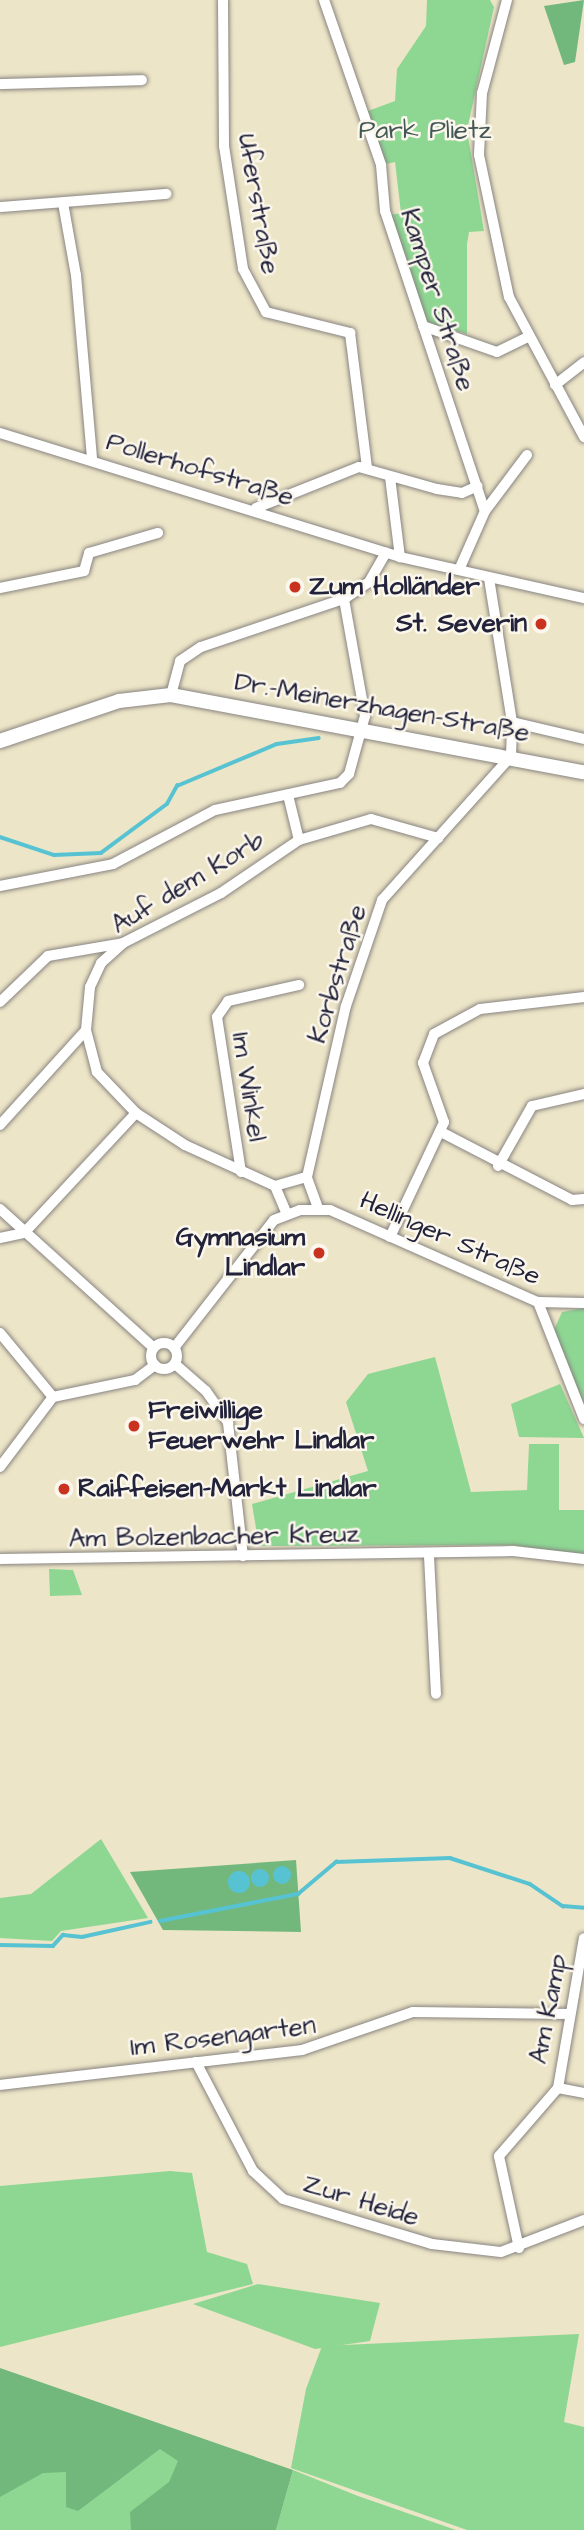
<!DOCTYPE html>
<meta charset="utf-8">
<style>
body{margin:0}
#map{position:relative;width:584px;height:2530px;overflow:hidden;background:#ede5c7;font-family:"Architects Daughter",sans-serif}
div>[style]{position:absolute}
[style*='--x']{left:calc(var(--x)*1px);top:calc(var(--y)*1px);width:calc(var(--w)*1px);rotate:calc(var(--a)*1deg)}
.green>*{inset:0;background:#8ed793}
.forest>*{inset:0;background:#72b87d}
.water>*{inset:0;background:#57c3d2}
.round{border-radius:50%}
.stream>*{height:3.5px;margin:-1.75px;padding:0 1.75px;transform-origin:1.75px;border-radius:1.75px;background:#57c3d2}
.roads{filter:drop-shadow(0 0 2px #888481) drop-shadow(0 0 2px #888481)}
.street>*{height:10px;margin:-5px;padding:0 5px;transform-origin:5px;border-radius:5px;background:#fff}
.street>.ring{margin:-5px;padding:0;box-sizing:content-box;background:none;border:10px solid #fff;border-radius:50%}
.secondary>*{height:14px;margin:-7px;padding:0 7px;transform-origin:7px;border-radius:7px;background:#fff}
.dots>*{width:19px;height:19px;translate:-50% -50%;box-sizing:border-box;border:4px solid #fbf7ec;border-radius:50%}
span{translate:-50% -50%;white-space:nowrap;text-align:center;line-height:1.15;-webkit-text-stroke:5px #fbf7ec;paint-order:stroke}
.park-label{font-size:26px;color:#425855}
.street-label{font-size:26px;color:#22223b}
.poi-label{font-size:26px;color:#22223b;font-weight:700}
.left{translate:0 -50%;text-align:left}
.right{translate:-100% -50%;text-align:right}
</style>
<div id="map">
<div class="green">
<div style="clip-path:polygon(427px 0,490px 0,494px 7px,467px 130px,484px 231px,469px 232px,467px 244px,467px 334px,425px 322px,390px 215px,401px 213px,395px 162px,386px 164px,368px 111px,395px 101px,397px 69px,426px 26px)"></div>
<div style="clip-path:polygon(584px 1308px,584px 1405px,554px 1330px,562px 1312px)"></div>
<div style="clip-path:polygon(435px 1357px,471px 1492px,527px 1490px,529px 1444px,559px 1444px,559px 1510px,584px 1510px,584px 1555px,511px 1545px,259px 1546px,252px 1504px,368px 1471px,346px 1402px,368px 1374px)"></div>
<div style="clip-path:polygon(560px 1384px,584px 1438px,519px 1437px,511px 1404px)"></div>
<div style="clip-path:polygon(49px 1569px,73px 1570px,82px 1595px,50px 1596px)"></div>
<div style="clip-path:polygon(101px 1839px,148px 1918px,61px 1931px,52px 1941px,0 1938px,0 1898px,31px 1894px)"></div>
<div style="clip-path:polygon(170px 2171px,192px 2173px,207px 2252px,247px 2264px,253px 2284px,0 2347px,0 2186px)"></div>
<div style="clip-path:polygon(258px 2284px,380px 2303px,370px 2341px,315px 2349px,193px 2304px)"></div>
<div style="clip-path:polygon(579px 2334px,564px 2422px,584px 2427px,584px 2530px,467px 2530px,291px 2468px,306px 2389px,322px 2346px)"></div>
<div style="clip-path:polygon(0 2373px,281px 2469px,260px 2530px,0 2530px)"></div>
<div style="clip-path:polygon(293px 2470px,358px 2496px,456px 2530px,276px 2530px)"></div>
</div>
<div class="forest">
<div style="clip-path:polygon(584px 0,575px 62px,564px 65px,544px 6px)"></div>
<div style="clip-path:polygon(296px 1860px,301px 1932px,163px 1930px,130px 1872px)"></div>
<div style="clip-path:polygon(0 2368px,293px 2470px,276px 2530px,131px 2530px,130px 2512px,169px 2482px,178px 2461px,160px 2449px,78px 2511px,66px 2507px,66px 2472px,43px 2473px,0 2497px)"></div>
</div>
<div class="water">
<div class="round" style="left:273px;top:1866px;width:18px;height:18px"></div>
<div class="round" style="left:251px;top:1869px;width:18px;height:18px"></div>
<div class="round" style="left:228px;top:1871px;width:22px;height:22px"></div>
</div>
<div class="stream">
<div style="--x:0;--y:837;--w:57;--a:18.4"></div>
<div style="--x:54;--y:855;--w:47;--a:-2.4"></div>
<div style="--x:101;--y:853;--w:82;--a:-36.6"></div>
<div style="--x:167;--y:804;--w:21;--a:-61"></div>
<div style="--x:177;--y:786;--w:108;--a:-22.8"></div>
<div style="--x:277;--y:744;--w:42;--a:-8.1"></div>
<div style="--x:160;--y:1921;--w:141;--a:-11.1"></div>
<div style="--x:298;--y:1894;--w:50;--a:-40.1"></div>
<div style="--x:336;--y:1862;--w:114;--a:-2"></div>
<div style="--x:450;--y:1858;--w:84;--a:18"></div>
<div style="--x:530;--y:1884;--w:40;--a:34"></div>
<div style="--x:563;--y:1906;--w:21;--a:5"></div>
<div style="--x:0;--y:1945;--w:53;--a:1.1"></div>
<div style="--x:53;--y:1946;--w:15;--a:-48"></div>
<div style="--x:63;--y:1935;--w:19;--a:6"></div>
<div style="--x:82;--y:1937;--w:70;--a:-12.4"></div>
</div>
<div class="roads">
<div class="street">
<div style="--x:223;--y:0;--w:146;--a:89.6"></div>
<div style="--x:224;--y:146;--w:124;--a:81.2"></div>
<div style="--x:243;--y:269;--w:49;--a:61.9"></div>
<div style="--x:266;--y:312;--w:87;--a:14"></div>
<div style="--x:350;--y:333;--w:136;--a:82.8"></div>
<div style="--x:324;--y:0;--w:175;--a:70.9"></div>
<div style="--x:381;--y:165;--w:46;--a:85"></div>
<div style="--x:385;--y:211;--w:316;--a:71.6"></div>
<div style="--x:485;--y:511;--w:64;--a:113.8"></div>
<div style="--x:507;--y:0;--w:96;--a:105"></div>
<div style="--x:482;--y:93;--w:62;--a:92.8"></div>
<div style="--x:479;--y:155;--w:145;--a:78.1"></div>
<div style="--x:509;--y:297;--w:159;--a:61.8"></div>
<div style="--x:0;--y:84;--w:142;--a:-1.6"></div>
<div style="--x:63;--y:203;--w:73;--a:79.8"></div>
<div style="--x:76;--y:275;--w:185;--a:85"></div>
<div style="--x:0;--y:207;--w:167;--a:-4.5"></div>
<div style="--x:423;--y:326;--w:78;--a:19.4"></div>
<div style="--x:497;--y:352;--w:32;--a:-26"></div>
<div style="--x:555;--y:385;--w:37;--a:-38"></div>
<div style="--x:0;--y:433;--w:419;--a:17.2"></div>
<div style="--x:400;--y:557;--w:189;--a:12.6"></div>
<div style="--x:390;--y:477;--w:81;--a:82.9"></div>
<div style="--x:256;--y:508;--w:111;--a:-21.7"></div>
<div style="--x:359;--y:467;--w:81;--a:15.8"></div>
<div style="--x:437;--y:489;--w:25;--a:9"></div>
<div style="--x:462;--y:493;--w:17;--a:-24"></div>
<div style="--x:485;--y:511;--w:70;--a:-53.1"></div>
<div style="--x:0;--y:588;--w:86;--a:-11.4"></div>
<div style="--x:84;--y:571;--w:19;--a:-74"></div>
<div style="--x:89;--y:553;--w:72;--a:-16.2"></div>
<div style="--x:171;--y:695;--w:35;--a:-75"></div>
<div style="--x:180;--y:661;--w:25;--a:-34"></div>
<div style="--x:201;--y:647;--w:151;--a:-18.6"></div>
<div style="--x:344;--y:599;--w:30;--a:-34"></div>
<div style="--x:369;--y:582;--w:34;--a:-60"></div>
<div style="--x:512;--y:722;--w:74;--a:13.3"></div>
<div style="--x:288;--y:795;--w:46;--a:76.3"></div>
<div style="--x:0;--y:886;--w:115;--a:-11"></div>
<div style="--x:113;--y:864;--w:115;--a:-27.9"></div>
<div style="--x:215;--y:810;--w:128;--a:-12.2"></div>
<div style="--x:340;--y:783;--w:13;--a:-45"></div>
<div style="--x:349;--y:774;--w:60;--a:-74.6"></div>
<div style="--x:365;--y:716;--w:119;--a:-100.2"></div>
<div style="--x:0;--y:1002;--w:66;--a:-43.8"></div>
<div style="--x:48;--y:956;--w:76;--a:-9.8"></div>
<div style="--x:0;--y:1125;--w:128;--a:-47.8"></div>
<div style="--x:441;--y:1132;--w:148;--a:27.4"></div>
<div style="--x:572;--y:1200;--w:12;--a:-5"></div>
<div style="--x:498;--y:1166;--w:69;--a:-60.5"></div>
<div style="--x:532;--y:1106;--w:53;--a:-13"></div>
<div style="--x:241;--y:1172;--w:157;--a:-98.8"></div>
<div style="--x:217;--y:1017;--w:19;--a:-55"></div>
<div style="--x:228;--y:1001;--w:73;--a:-12.7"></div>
<div style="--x:275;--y:1186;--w:33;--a:-16"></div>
<div style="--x:318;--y:1208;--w:33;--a:-110"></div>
<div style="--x:307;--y:1177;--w:175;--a:-77.2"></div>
<div style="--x:346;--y:1006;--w:112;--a:-71.2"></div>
<div style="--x:382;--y:900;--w:193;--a:-48.1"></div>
<div style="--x:511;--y:756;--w:34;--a:-88"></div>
<div style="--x:512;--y:722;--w:146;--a:-99.1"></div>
<div style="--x:0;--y:1209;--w:207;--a:42.1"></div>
<div style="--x:286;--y:1212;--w:28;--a:-113"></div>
<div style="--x:275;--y:1186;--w:99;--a:-155.5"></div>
<div style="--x:185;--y:1145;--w:59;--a:-146.9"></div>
<div style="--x:136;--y:1113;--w:57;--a:-133.6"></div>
<div style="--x:97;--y:1072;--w:43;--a:-104.7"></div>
<div style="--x:86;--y:1030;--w:43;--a:-84.7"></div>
<div style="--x:90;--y:987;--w:26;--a:-65"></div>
<div style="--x:101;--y:963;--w:30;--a:-42"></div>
<div style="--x:123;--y:943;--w:110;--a:-27"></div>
<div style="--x:221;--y:893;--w:94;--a:-34.2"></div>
<div style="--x:299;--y:840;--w:75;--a:-16.3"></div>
<div style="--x:371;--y:819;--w:70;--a:15.8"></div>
<div style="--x:390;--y:1237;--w:127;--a:-64.8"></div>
<div style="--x:444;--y:1122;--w:63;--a:-109.6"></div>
<div style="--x:423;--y:1063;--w:31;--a:-69"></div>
<div style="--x:434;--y:1034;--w:52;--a:-28.5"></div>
<div style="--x:480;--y:1009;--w:105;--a:-6.6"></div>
<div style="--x:0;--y:1238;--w:25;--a:-12"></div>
<div style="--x:24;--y:1233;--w:164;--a:-47"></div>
<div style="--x:538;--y:1302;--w:126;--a:68.5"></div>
<div style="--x:0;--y:1333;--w:83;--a:50.4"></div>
<div class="ring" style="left:151px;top:1343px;width:16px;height:16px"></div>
<div style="--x:174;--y:1348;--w:162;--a:-52"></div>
<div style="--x:274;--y:1220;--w:28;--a:-21"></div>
<div style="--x:300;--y:1210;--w:30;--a:0"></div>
<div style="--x:330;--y:1210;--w:227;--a:23.9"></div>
<div style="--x:538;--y:1302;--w:46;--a:1.2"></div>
<div style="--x:175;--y:1364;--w:41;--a:41.1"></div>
<div style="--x:206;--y:1391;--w:39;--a:55"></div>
<div style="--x:228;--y:1423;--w:134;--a:83.6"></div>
<div style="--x:0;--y:1467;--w:88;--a:-52.9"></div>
<div style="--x:53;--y:1397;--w:84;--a:-11.7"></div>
<div style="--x:135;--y:1380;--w:25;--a:-37"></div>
<div style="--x:429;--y:1556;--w:138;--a:87.1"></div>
<div style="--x:0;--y:1559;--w:513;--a:-0.89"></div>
<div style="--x:513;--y:1551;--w:71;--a:6.4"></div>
<div style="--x:196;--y:2062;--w:123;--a:62.4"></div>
<div style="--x:253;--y:2171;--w:41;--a:43"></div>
<div style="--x:283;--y:2199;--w:156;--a:16.8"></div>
<div style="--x:432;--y:2244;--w:69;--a:6.6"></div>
<div style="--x:501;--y:2252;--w:89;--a:-21.1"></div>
<div style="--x:0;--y:2085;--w:304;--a:-6.6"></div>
<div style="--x:302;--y:2050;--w:117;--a:-18.9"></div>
<div style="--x:413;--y:2012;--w:157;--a:0.7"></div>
<div style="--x:558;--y:2088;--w:152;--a:-80.2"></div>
<div style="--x:519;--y:2248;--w:94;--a:-102.3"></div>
<div style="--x:499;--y:2156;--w:90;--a:-49.1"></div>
<div style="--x:558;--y:2088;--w:26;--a:11"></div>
</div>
<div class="secondary">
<div style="--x:0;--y:741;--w:126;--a:-18.6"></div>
<div style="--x:119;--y:701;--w:52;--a:-6.6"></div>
<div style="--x:171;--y:695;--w:420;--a:10.6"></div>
</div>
</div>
<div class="dots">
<div style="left:295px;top:587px;background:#c8321e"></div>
<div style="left:541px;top:624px;background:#c8321e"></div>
<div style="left:319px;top:1253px;background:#c8321e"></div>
<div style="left:134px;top:1426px;background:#c8321e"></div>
<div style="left:64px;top:1489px;background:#c8321e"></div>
</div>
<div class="park-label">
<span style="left:425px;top:131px">Park Plietz</span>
</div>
<div class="street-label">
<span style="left:258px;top:204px;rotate:80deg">Uferstraße</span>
<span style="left:437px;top:300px;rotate:72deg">Kamper Straße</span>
<span style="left:200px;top:470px;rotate:17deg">Pollerhofstraße</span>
<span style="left:382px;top:708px;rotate:10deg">Dr.-Meinerzhagen-Straße</span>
<span style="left:188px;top:883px;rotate:-31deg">Auf dem Korb</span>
<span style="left:338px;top:974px;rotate:-73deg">Korbstraße</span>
<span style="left:248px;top:1087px;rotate:81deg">Im Winkel</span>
<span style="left:450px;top:1239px;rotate:24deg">Hellinger Straße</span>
<span style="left:214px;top:1537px;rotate:-1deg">Am Bolzenbacher Kreuz</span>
<span style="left:549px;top:2009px;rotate:-79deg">Am Kamp</span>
<span style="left:223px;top:2037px;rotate:-7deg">Im Rosengarten</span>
<span style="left:361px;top:2201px;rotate:17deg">Zur Heide</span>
</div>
<div class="poi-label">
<span class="left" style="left:309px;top:587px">Zum Holländer</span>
<span class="right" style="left:527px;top:624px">St. Severin</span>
<span class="right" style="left:305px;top:1253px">Gymnasium<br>Lindlar</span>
<span class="left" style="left:148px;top:1426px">Freiwillige<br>Feuerwehr Lindlar</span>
<span class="left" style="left:78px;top:1489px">Raiffeisen-Markt Lindlar</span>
</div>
</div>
